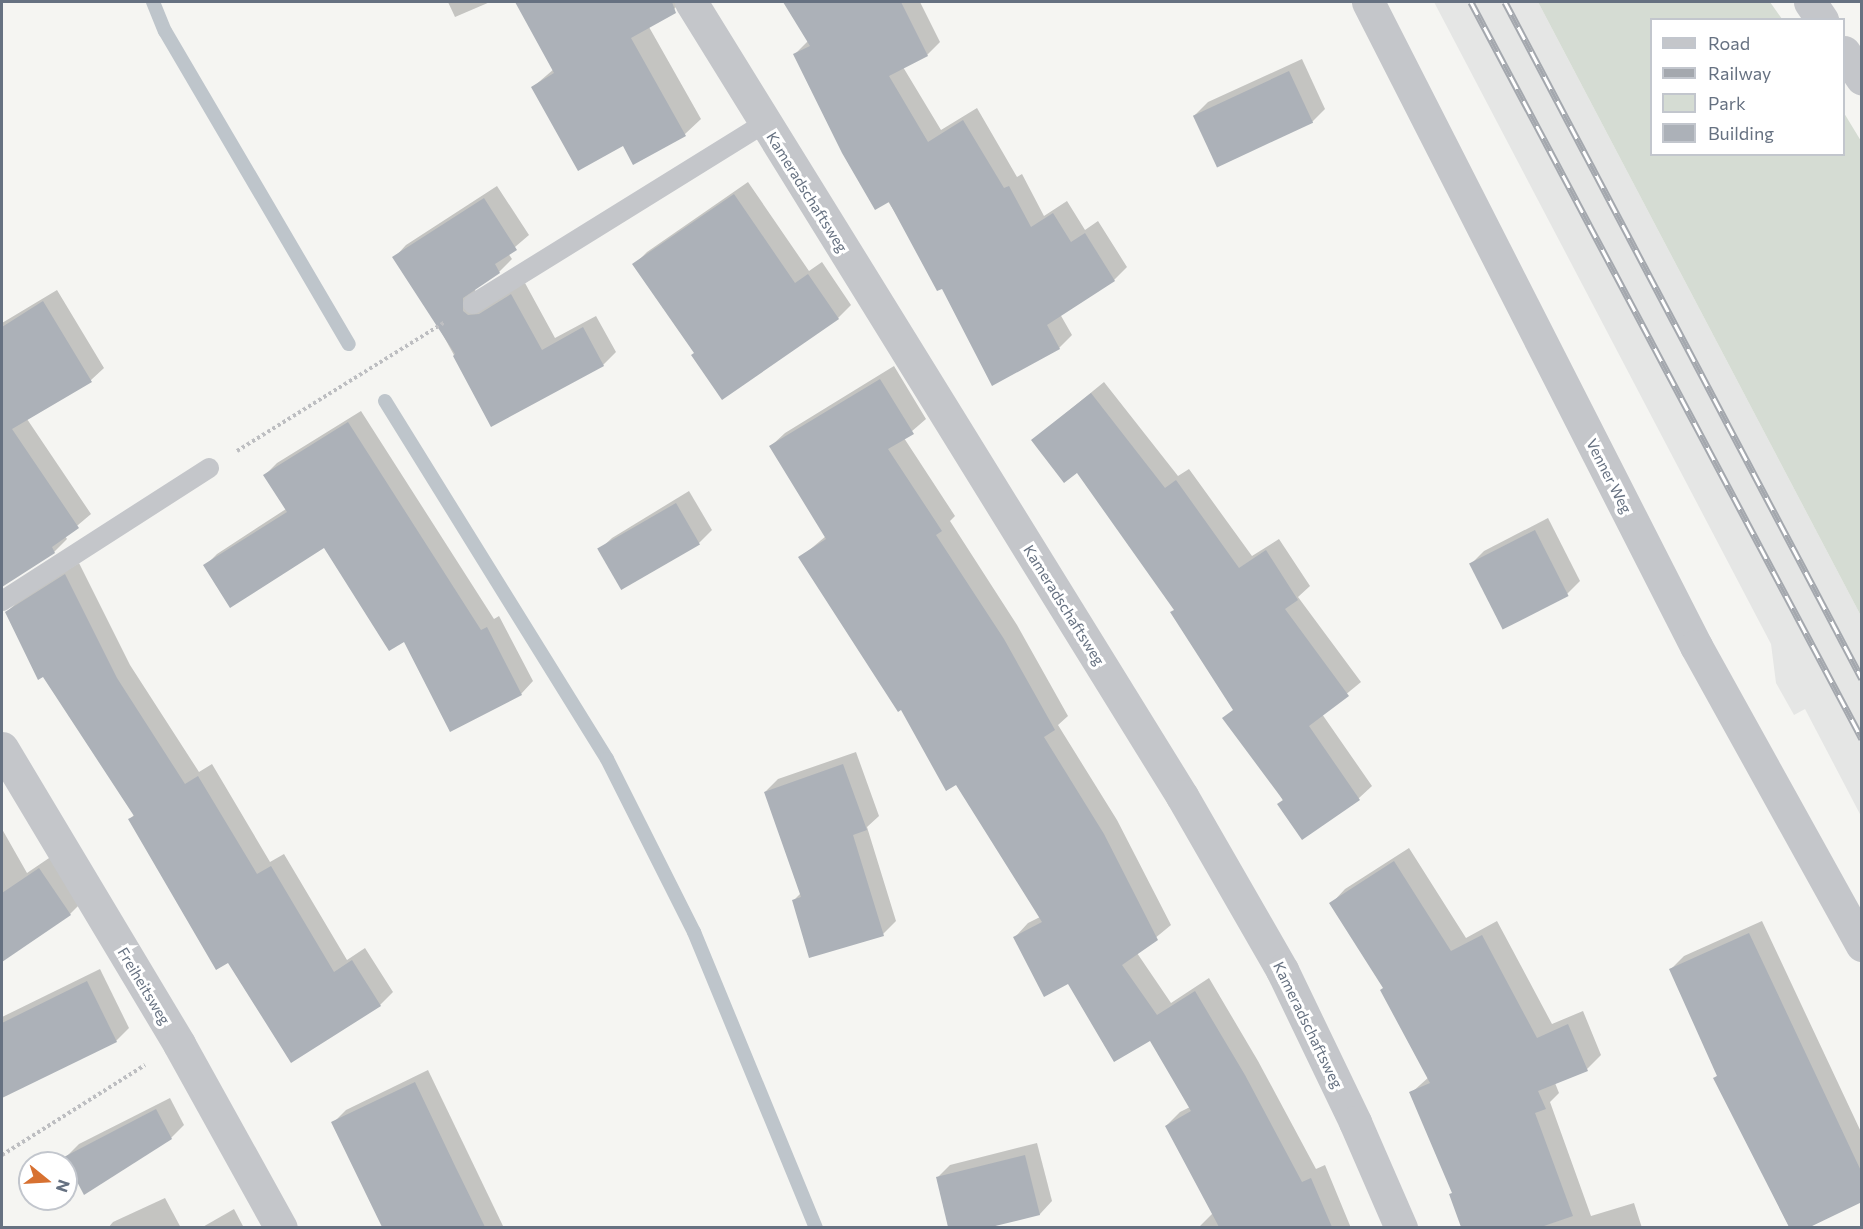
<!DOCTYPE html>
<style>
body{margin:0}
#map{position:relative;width:1863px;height:1229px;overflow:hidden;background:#f5f5f2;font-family:Commissioner,sans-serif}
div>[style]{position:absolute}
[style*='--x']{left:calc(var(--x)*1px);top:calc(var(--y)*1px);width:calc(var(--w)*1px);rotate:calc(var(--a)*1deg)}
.built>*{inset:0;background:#e5e6e5}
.green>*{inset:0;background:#d5dcd3}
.shadow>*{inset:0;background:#0003}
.stream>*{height:14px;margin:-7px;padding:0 7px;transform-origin:7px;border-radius:7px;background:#bec5cb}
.building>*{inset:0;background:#acb1b8;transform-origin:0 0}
.path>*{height:4px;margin-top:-2px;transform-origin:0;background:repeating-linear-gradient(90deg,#bdbec1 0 3px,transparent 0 6px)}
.service>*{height:20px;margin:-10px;padding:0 10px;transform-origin:10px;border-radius:10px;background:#c4c6ca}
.minor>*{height:33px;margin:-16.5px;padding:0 16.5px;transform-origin:16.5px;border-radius:16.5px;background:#c4c6ca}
.rail>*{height:7px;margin-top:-3.5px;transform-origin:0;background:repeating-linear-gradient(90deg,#fff 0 14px,#a4a8ae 0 28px);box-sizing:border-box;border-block:2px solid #a4a8ae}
span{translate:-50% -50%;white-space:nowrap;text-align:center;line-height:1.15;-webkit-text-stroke:6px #fff;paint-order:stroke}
.street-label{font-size:15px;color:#667181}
.frame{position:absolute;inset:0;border:3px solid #667181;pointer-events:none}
.legend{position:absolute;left:1650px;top:18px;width:195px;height:138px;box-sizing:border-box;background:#fff;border:2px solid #c2c6cd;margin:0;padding:8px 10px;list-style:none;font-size:18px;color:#667181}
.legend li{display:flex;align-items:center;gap:12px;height:30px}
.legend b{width:30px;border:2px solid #c2c6cd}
.north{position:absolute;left:18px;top:1151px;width:60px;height:60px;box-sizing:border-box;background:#fff;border:2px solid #c2c6cd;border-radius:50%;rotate:108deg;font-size:16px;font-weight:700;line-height:24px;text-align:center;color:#667181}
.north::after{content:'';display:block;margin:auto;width:21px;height:27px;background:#d77131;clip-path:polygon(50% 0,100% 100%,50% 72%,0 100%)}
</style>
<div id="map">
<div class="built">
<div style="clip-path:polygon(1434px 2px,1538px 2px,1861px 616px,1861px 816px,1805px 709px,1794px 715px,1776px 683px,1771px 644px)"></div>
</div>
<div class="green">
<div style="clip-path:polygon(1538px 2px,1770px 2px,1782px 19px,1652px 20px,1652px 154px,1844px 154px,1844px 113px,1861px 141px,1861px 616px)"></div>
</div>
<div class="shadow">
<div style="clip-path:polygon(448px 2px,490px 2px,455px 17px)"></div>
<div style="clip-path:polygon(517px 2px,681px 2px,666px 17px,649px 27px,701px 119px,685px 134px,634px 163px,623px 144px,533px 87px,554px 69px)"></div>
<div style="clip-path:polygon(784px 2px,920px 2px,940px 42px,927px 55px,903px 67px,941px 130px,977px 108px,1017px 177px,1022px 174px,1044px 216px,1067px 201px,1085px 230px,1098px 221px,1127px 267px,1114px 280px,1060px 314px,1072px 335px,1059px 348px,943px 287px,794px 55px,808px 41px)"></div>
<div style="clip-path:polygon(1302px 59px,1325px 109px,1312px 122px,1195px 115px,1208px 102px)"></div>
<div style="clip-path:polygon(748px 182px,809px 271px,822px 262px,851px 305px,838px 318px,695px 352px,634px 265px,647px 252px)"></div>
<div style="clip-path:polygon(497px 186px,529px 235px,508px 253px,512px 259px,499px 272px,475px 288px,476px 298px,525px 283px,555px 338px,596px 316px,616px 352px,603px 365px,492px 425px,437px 324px,394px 258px,406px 245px)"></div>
<div style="clip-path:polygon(57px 290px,104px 368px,91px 380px,27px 419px,91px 514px,65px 536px,67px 539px,54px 552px,2px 586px,2px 323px)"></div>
<div style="clip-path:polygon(894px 366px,926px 419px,904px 438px,955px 516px,950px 521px,1017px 625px,1068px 716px,1058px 725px,1117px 820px,1171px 925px,1137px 953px,1171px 1003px,1209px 978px,1258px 1061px,1316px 1169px,1325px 1165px,1351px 1228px,1198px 1228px,1213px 1213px,1166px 1126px,1180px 1112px,1190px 1107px,1150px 1039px,1069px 982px,1015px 937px,1028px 923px,1040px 917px,957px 783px,901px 708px,800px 558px,826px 536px,771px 446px,785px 433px)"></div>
<div style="clip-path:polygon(1104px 382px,1178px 476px,1189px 469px,1252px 556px,1279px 539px,1310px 586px,1298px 597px,1361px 682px,1322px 714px,1372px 786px,1359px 798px,1303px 838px,1234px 709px,1176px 609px,1077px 471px,1033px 440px)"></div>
<div style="clip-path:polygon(361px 411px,494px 619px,499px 616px,533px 681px,521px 694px,404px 640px,324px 546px,205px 566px,217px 554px,286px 509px,265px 475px,277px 463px)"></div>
<div style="clip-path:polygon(689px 491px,712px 530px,699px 543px,599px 550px,612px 538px)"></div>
<div style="clip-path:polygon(1548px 518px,1580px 581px,1567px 594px,1503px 627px,1471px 564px,1484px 551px)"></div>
<div style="clip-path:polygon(79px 563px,130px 665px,199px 772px,212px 764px,270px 862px,284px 854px,347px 960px,365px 948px,393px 992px,380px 1005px,228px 961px,130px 819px,135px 814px,6px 613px,19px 600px)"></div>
<div style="clip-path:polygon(856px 752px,879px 816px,867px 827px,896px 921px,883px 934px,793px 901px,801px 893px,765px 792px,778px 779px)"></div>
<div style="clip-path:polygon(2px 829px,27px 873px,52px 856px,83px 901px,70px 914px,2px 961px)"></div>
<div style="clip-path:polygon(1409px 848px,1466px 938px,1497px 921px,1552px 1024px,1583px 1011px,1601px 1055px,1587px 1069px,1555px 1083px,1559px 1093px,1550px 1102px,1591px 1216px,1634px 1203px,1642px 1228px,1462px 1228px,1451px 1195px,1453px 1192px,1411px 1093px,1429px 1077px,1385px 987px,1331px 904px,1345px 889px)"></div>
<div style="clip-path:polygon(1762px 921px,1862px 1134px,1862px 1200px,1807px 1228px,1790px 1228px,1715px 1078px,1718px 1075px,1671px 969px,1684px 956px)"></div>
<div style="clip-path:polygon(100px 969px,129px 1028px,116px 1041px,11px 1092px,2px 1073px,2px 1017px)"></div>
<div style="clip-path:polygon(428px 1070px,503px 1226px,501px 1228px,384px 1228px,333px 1123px,346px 1110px)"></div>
<div style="clip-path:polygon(170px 1098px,184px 1125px,171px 1138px,66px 1157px,79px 1144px)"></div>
<div style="clip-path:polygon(1037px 1143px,1052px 1201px,1040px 1214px,985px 1228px,949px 1228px,937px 1178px,950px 1165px)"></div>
<div style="clip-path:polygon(165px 1198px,181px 1228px,108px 1228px,113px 1222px)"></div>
<div style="clip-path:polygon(234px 1209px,244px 1228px,201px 1228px)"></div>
</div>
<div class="stream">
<div style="--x:153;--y:2;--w:31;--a:68"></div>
<div style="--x:165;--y:31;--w:363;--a:59.6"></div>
<div style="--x:385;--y:401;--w:421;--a:58.2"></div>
<div style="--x:607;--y:759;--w:194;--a:63.3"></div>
<div style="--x:694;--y:932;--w:320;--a:67.6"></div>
</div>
<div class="building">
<div style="clip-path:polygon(515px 2px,672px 2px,676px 13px,631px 38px,686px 136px,633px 165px,623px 146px,578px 171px,531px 87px,554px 73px)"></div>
<div style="clip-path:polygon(783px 2px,901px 2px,928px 56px,889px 76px,928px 142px,963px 120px,1004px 188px,1009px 186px,1031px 227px,1053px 213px,1071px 242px,1085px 233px,1115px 281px,1047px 325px,1060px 349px,992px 386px,942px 289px,937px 291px,889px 202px,875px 210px,842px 153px,793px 54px,810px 46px)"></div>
<div style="left:1289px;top:71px;width:57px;height:106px;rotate:65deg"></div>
<div style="clip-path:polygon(734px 194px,795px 283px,808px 274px,839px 319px,722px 400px,691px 355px,694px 353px,632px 264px)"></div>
<div style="clip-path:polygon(484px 198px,517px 250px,495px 264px,500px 273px,463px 298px,463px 311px,468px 315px,479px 314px,511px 294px,542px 350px,583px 327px,604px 366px,491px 427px,453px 356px,455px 354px,392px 257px)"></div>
<div style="clip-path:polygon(43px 301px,92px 382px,12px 429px,79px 528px,52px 547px,55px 553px,2px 587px,2px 327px)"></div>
<div style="clip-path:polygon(880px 379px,914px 434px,888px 449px,942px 531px,936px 535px,1004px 639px,1055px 730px,1044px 737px,1104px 834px,1158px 940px,1122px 965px,1157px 1015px,1195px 991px,1245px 1075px,1302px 1182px,1311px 1178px,1332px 1227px,1219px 1227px,1165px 1126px,1191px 1111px,1150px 1041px,1114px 1062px,1068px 984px,1044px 997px,1013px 937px,1042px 922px,956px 785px,946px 791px,901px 710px,898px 712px,798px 557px,826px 539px,769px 446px)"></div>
<div style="clip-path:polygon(1091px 393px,1165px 488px,1176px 480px,1239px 568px,1266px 550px,1298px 600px,1285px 609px,1349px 696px,1309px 726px,1360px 800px,1302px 840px,1277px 804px,1283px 800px,1222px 718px,1233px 710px,1170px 612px,1174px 610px,1077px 473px,1064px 483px,1031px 440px)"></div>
<div style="clip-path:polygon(348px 422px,481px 630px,487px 627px,522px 695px,450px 732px,404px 642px,389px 651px,324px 548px,230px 608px,203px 565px,287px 512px,263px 475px)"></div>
<div style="left:676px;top:503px;width:48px;height:91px;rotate:60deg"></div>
<div style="left:1535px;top:530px;width:74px;height:74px;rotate:63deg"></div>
<div style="clip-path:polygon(65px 574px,117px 678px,185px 784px,198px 776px,257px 874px,271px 866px,334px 972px,352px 960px,381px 1006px,291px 1063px,228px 963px,216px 970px,128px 819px,134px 816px,43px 677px,38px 680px,5px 612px)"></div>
<div style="clip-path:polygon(843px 764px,867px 830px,853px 835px,884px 936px,809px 958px,792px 900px,801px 897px,764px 792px)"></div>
<div style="clip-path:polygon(1394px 861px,1451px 951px,1482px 935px,1537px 1038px,1568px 1024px,1588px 1071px,1538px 1091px,1546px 1109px,1535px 1113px,1573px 1216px,1541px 1227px,1461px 1227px,1449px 1194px,1452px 1193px,1409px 1092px,1430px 1083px,1380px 990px,1383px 988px,1329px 903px)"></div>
<div style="clip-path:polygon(39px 868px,71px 915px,2px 962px,2px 893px)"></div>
<div style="clip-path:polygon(1749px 933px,1862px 1173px,1862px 1202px,1810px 1227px,1789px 1227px,1713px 1078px,1717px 1076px,1669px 969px)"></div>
<div style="clip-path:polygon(87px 981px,117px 1042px,2px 1098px,2px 1023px)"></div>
<div style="clip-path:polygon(415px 1082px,456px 1168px,485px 1227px,382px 1227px,331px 1122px)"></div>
<div style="clip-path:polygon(156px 1109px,172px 1139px,84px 1195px,64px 1157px)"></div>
<div style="clip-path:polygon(1025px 1155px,1040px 1215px,991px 1227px,948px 1227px,936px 1177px)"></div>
</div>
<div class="path">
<div style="--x:237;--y:451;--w:245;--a:-31.8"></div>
<div style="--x:2;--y:1155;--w:169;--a:-32.2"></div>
</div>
<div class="service">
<div style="--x:473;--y:304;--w:344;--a:-31.8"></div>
<div style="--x:2;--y:601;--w:246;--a:-32.7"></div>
</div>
<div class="minor">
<div style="--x:691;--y:2;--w:934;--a:58.27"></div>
<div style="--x:1182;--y:796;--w:201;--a:60.1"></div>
<div style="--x:1282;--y:970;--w:169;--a:64.3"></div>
<div style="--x:1355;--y:1122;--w:116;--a:66.5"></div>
<div style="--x:1368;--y:2;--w:723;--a:63.01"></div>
<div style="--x:1696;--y:646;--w:342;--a:61"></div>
<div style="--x:1810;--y:2;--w:22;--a:56"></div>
<div style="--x:1844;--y:52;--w:32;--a:56"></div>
<div style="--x:2;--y:748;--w:345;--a:59.1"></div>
<div style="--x:179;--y:1044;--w:210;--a:61"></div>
</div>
<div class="rail">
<div style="--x:1471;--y:2;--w:834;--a:62.05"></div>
<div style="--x:1505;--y:2;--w:765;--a:62.2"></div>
</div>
<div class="street-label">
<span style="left:807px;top:192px;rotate:58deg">Kameradschaftsweg</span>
<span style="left:1609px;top:476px;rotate:63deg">Venner Weg</span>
<span style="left:1064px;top:605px;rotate:58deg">Kameradschaftsweg</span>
<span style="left:144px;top:986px;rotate:59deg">Freiheitsweg</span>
<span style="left:1308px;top:1025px;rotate:64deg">Kameradschaftsweg</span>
</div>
<div class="frame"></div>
<ul class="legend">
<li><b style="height:8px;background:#c4c6ca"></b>Road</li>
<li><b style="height:8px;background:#a4a8ae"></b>Railway</li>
<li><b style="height:16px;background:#d5dcd3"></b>Park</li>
<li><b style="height:16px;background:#acb1b8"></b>Building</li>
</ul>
<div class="north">N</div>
</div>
